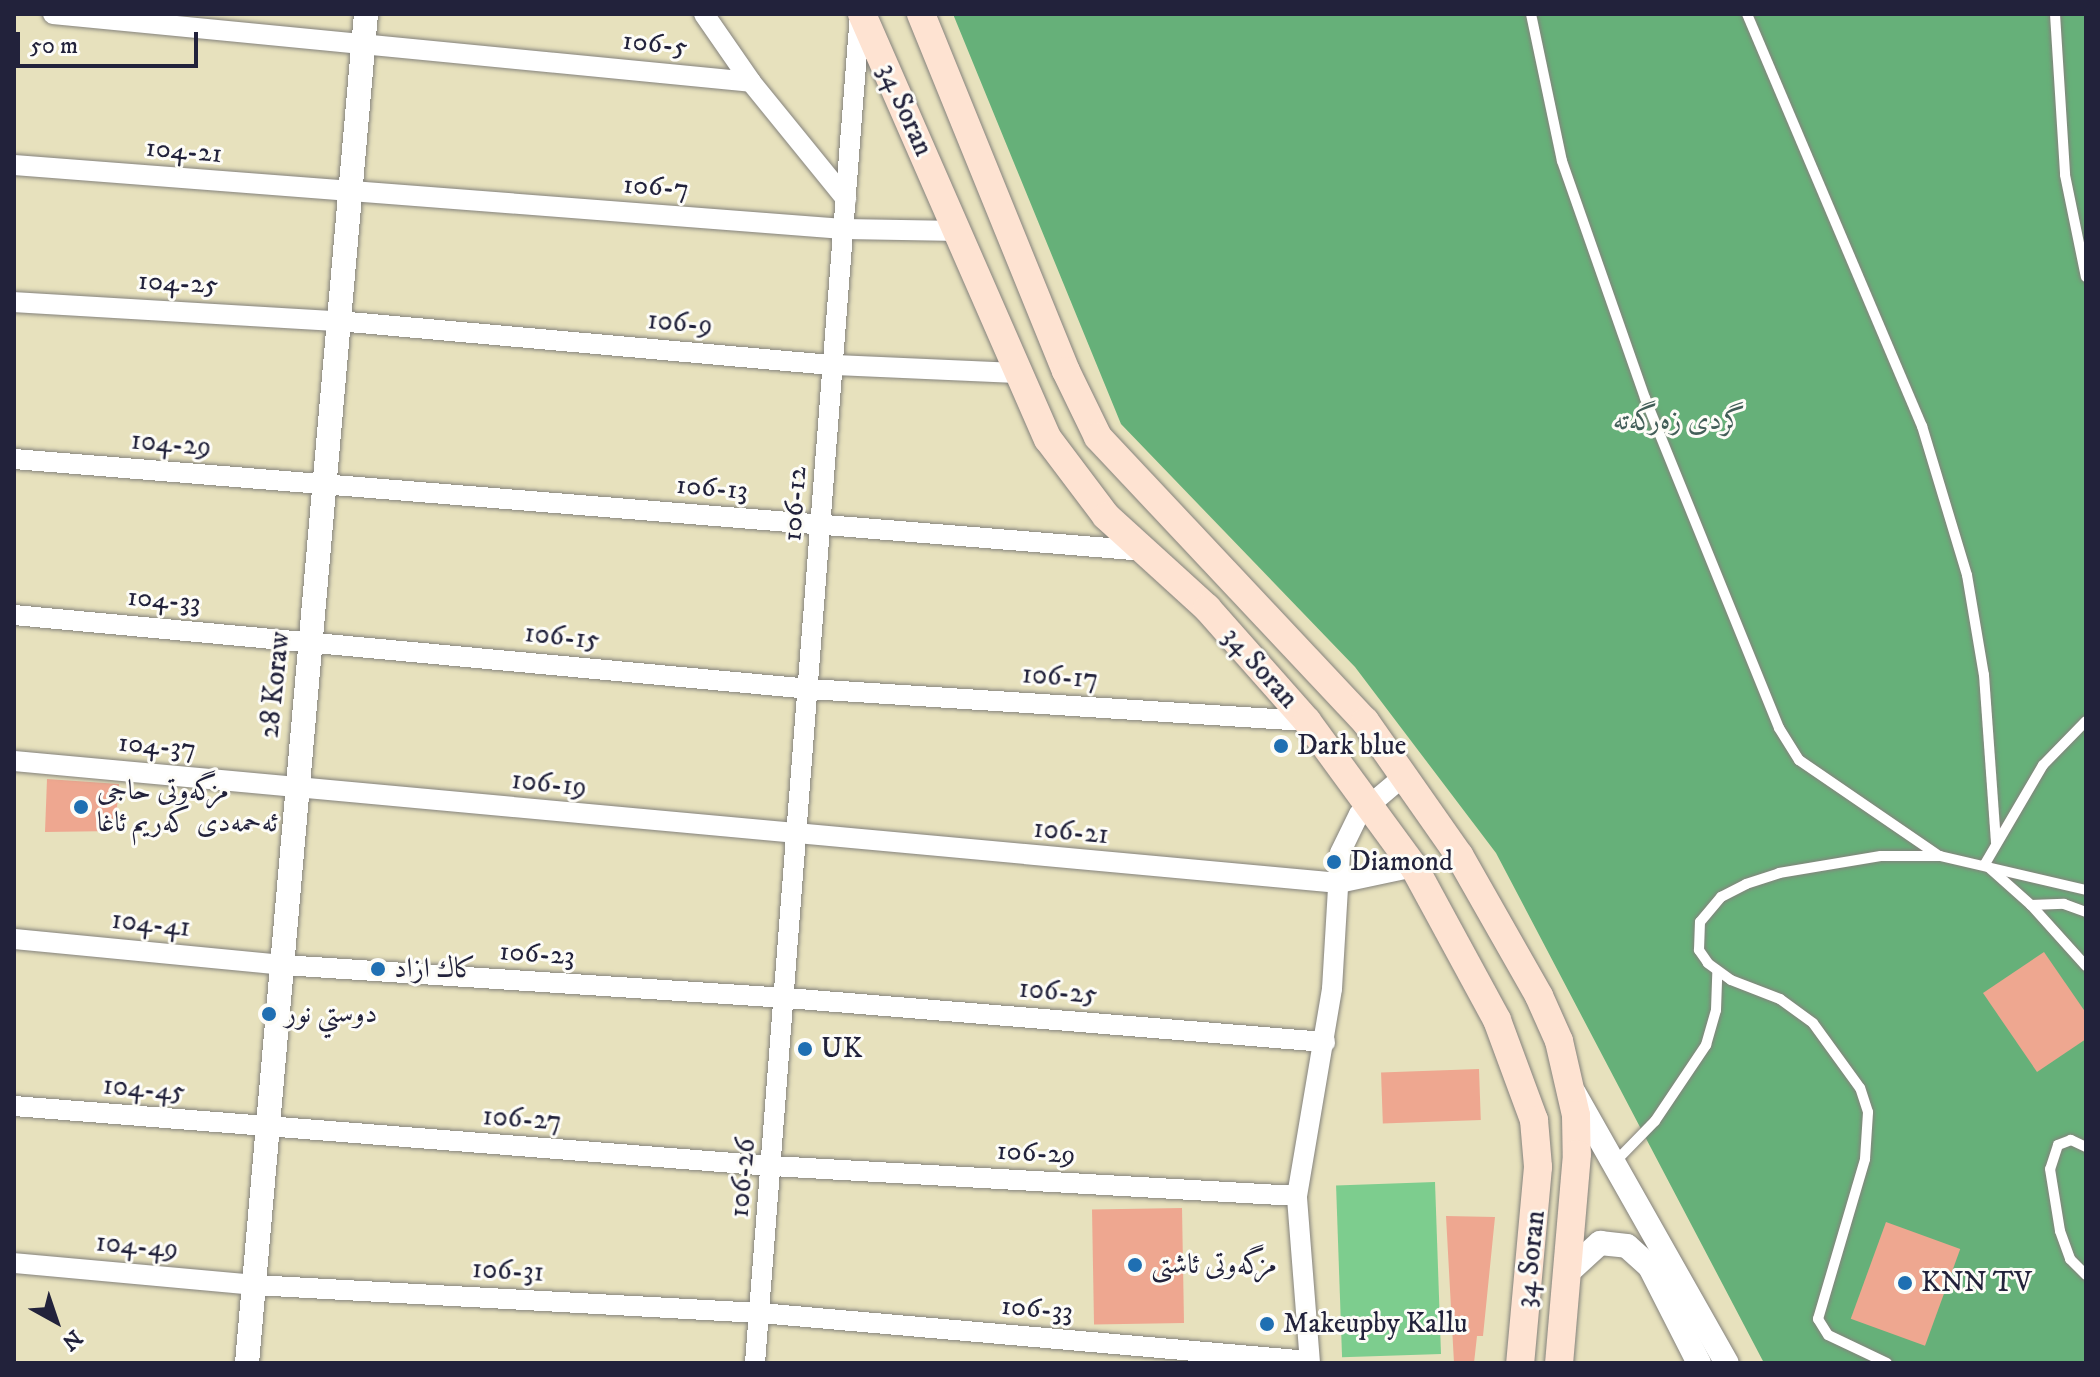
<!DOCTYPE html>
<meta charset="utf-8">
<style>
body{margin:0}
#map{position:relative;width:2100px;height:1377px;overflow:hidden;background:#e7e1bd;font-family:"IM FELL DW Pica",Amiri,serif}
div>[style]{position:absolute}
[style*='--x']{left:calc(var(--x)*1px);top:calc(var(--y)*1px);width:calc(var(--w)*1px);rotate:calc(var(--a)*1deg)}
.green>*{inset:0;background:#7dcd8e;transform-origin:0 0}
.forest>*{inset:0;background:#66b079}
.building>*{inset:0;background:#eea790;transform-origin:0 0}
.roads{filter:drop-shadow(0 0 2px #84827c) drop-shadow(0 0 2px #84827c)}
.service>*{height:10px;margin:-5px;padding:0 5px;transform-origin:5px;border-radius:5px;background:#fff}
.minor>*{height:20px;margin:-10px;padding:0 10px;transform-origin:10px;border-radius:10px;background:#fff}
.tertiary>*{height:24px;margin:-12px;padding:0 12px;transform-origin:12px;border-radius:12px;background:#fff}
.secondary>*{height:28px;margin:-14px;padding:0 14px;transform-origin:14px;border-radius:14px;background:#fee3d2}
.dots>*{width:22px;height:22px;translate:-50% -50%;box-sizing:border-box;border:4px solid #fdfcf7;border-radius:50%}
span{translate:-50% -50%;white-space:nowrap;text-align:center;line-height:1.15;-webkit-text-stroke:6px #fdfcf7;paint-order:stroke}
.street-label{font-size:28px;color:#22223b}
.park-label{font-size:28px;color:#425e58}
.poi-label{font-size:28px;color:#22223b}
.left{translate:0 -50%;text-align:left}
.frame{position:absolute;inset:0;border:16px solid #22223b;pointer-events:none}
.north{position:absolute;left:16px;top:1281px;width:80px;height:80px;-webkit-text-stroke:6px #fdfcf7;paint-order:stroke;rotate:140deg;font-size:22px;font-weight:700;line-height:32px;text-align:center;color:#22223b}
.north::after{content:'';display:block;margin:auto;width:28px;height:36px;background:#22223b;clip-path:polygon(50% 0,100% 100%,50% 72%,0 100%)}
.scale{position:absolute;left:16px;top:32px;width:182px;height:36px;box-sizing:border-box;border:4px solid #22223b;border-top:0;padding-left:10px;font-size:24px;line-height:28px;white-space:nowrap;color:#22223b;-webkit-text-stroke:6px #fdfcf7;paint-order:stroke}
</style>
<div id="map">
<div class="green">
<div style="left:1435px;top:1182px;width:172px;height:99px;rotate:88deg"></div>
</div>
<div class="forest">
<div style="clip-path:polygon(953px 14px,2086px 14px,2086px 1363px,1764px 1363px,1496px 853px,1355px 667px,1121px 424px)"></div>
</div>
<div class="building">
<div style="clip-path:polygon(47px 779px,119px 784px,115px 831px,45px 832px)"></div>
<div style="clip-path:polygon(2044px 952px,2086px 1013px,2086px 1039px,2037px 1072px,1983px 993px)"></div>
<div style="left:1479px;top:1069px;width:51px;height:98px;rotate:88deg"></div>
<div style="left:1182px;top:1208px;width:115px;height:90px;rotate:89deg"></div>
<div style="clip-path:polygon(1446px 1216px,1495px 1217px,1483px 1336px,1477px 1336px,1474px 1363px,1454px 1363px)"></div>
<div style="left:1886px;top:1222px;width:79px;height:103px;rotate:20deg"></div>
</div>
<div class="roads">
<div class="service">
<div style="--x:1531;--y:14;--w:150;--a:78.1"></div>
<div style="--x:1562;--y:161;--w:251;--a:70.7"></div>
<div style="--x:1645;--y:398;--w:356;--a:67.9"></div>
<div style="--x:1779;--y:728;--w:38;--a:58"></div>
<div style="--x:1799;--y:760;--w:168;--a:34.4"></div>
<div style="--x:1747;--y:14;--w:448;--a:67"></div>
<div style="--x:1922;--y:426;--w:156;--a:73.2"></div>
<div style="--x:1967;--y:575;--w:101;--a:80.4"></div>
<div style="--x:1984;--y:675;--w:168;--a:85.9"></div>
<div style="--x:2055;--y:14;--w:161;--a:86.4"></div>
<div style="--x:2065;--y:175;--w:104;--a:78.4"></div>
<div style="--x:2086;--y:721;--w:62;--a:134.3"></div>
<div style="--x:2043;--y:765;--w:115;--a:120.4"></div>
<div style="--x:1985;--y:864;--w:62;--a:41.7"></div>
<div style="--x:2031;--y:905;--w:82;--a:48"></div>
<div style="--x:2031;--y:905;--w:33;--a:-2"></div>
<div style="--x:2064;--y:904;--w:23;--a:20"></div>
<div style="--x:2086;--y:1147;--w:17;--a:-155"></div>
<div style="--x:2071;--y:1140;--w:14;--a:159"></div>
<div style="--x:2058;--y:1145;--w:25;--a:108"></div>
<div style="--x:2050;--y:1169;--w:63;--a:80.8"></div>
<div style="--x:2060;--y:1231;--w:30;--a:70"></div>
<div style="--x:2070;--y:1259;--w:23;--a:45"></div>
<div style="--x:1614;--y:1163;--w:59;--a:-45.7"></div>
<div style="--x:1655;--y:1121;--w:92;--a:-56.1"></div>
<div style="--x:1706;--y:1045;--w:36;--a:-74"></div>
<div style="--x:1716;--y:1010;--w:37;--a:-88"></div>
<div style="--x:1887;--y:1363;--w:65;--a:-154.6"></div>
<div style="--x:1828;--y:1335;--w:19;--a:-122"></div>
<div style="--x:1818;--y:1319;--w:167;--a:-73.6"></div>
<div style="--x:1865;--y:1159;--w:47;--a:-86.3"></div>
<div style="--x:1868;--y:1112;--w:25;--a:-108"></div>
<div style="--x:1860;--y:1088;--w:80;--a:-125.9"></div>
<div style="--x:1813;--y:1023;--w:41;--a:-144"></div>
<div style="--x:1780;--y:999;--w:53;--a:-158.8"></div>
<div style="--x:1731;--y:980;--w:29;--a:-144"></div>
<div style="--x:1708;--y:963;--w:16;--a:-125"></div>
<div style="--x:1699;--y:950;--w:28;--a:-88"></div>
<div style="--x:1700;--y:922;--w:33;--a:-50"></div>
<div style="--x:1721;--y:897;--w:28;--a:-27"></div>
<div style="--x:1746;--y:884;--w:35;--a:-18"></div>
<div style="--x:1779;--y:873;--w:103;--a:-9.5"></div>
<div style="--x:1881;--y:856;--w:59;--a:0"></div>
<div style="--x:1940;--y:856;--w:150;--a:13.1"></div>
</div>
<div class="minor">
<div style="--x:53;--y:14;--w:701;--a:5.56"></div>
<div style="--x:704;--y:14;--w:83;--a:55.3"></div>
<div style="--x:751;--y:82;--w:151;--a:50.9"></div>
<div style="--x:14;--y:165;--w:832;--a:4.41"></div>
<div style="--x:844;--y:229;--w:115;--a:1"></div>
<div style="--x:14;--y:302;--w:325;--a:3.4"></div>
<div style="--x:338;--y:321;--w:498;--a:5.1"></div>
<div style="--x:834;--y:365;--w:184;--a:2.5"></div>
<div style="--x:14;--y:459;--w:1134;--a:4.65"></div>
<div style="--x:14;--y:615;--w:799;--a:5.31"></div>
<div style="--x:810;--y:689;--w:498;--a:3.7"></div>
<div style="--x:14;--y:761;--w:1331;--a:5.26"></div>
<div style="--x:1339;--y:883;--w:77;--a:-12"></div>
<div style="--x:14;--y:939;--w:270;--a:5.5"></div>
<div style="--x:283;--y:965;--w:505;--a:3.75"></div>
<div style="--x:787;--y:998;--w:540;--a:4.68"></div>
<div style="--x:14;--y:1106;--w:760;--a:4.53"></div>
<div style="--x:772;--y:1166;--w:526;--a:3.27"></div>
<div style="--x:14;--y:1263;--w:241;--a:5.2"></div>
<div style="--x:254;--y:1285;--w:507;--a:3.17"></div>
<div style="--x:760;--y:1313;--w:551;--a:5"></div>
<div style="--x:755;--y:1363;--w:1352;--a:-85.55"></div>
<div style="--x:1310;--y:1363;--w:168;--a:-94.5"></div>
<div style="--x:1297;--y:1196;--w:210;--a:-80.4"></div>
<div style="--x:1332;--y:989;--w:136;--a:-86.6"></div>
<div style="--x:1340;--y:853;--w:43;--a:-64"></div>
<div style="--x:1359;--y:814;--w:59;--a:-40.2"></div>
</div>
<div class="tertiary">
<div style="--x:1574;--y:1093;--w:310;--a:60.5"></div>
<div style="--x:1567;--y:1273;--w:45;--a:-42.3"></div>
<div style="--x:1600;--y:1243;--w:27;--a:6"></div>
<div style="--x:1627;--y:1246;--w:31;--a:42"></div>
<div style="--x:1650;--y:1267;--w:108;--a:63"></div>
<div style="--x:247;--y:1363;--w:1354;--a:-84.96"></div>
</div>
<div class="secondary">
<div style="--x:862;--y:14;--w:464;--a:66.4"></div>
<div style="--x:1048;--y:439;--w:96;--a:53"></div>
<div style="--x:1106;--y:516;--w:137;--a:42.3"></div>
<div style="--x:1207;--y:608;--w:151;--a:48.5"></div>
<div style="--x:1307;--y:721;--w:181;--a:53.8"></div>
<div style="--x:1414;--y:867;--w:174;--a:61.5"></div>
<div style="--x:1497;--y:1020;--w:107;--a:69.7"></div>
<div style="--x:1534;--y:1120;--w:47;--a:85.1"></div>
<div style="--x:1538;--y:1167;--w:197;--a:95.2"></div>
<div style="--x:921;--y:14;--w:385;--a:67.9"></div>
<div style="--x:1066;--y:371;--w:73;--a:64.1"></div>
<div style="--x:1098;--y:437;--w:390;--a:46.8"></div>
<div style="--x:1365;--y:721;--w:164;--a:55"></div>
<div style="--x:1459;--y:855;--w:162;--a:60.4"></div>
<div style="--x:1539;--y:996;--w:49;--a:66"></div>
<div style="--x:1559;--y:1041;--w:76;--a:77.1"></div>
<div style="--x:1576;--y:1115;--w:39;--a:89"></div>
<div style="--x:1577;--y:1154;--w:210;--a:94.9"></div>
</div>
</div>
<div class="dots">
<div style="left:1281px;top:746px;background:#1f6fb2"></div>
<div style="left:81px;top:807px;background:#1f6fb2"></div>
<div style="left:1334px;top:862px;background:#1f6fb2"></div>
<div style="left:378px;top:969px;background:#1f6fb2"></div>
<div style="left:269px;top:1014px;background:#1f6fb2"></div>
<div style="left:805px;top:1049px;background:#1f6fb2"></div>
<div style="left:1135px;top:1265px;background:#1f6fb2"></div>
<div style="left:1905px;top:1283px;background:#1f6fb2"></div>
<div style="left:1267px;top:1324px;background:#1f6fb2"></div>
</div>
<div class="street-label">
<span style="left:655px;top:44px;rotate:6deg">106-5</span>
<span style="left:905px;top:110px;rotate:66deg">34 Soran</span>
<span style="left:184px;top:151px;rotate:5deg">104-21</span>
<span style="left:656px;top:187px;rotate:4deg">106-7</span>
<span style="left:178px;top:283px;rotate:3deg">104-25</span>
<span style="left:680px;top:323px;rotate:5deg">106-9</span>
<span style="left:171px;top:444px;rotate:5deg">104-29</span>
<span style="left:712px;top:488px;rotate:5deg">106-13</span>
<span style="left:795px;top:504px;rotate:-86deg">106-12</span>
<span style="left:164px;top:600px;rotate:5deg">104-33</span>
<span style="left:562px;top:637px;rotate:6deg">106-15</span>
<span style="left:1260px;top:668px;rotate:48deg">34 Soran</span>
<span style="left:1060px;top:677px;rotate:4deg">106-17</span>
<span style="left:275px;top:685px;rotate:-84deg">28 Koraw</span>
<span style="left:157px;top:746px;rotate:5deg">104-37</span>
<span style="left:549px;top:784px;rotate:6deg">106-19</span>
<span style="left:1071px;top:832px;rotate:5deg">106-21</span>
<span style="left:151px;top:924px;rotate:6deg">104-41</span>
<span style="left:537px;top:954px;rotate:4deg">106-23</span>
<span style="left:1058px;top:992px;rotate:5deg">106-25</span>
<span style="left:144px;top:1089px;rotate:5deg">104-45</span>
<span style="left:522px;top:1119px;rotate:4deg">106-27</span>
<span style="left:1036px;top:1153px;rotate:3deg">106-29</span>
<span style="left:743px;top:1178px;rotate:-85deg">106-26</span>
<span style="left:137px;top:1246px;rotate:5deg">104-49</span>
<span style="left:1531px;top:1259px;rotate:-84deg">34 Soran</span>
<span style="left:508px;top:1271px;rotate:3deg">106-31</span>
<span style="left:1037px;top:1309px;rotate:5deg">106-33</span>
</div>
<div class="park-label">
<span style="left:1679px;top:421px">گردی زەرگەتە</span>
</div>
<div class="poi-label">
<span class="left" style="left:1297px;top:746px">Dark blue</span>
<span class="left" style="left:97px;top:807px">مزگەوتی حاجی<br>ئەحمەدی کەریم ئاغا</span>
<span class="left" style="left:1350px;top:862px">Diamond</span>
<span class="left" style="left:394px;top:969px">كاك ازاد</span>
<span class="left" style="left:285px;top:1014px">دوستي نور</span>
<span class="left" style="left:821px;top:1049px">UK</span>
<span class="left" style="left:1151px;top:1265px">مزگەوتی ئاشتی</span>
<span class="left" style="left:1921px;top:1283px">KNN TV</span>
<span class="left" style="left:1283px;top:1324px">Makeupby Kallu</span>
</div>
<div class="frame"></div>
<div class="north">N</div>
<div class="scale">50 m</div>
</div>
